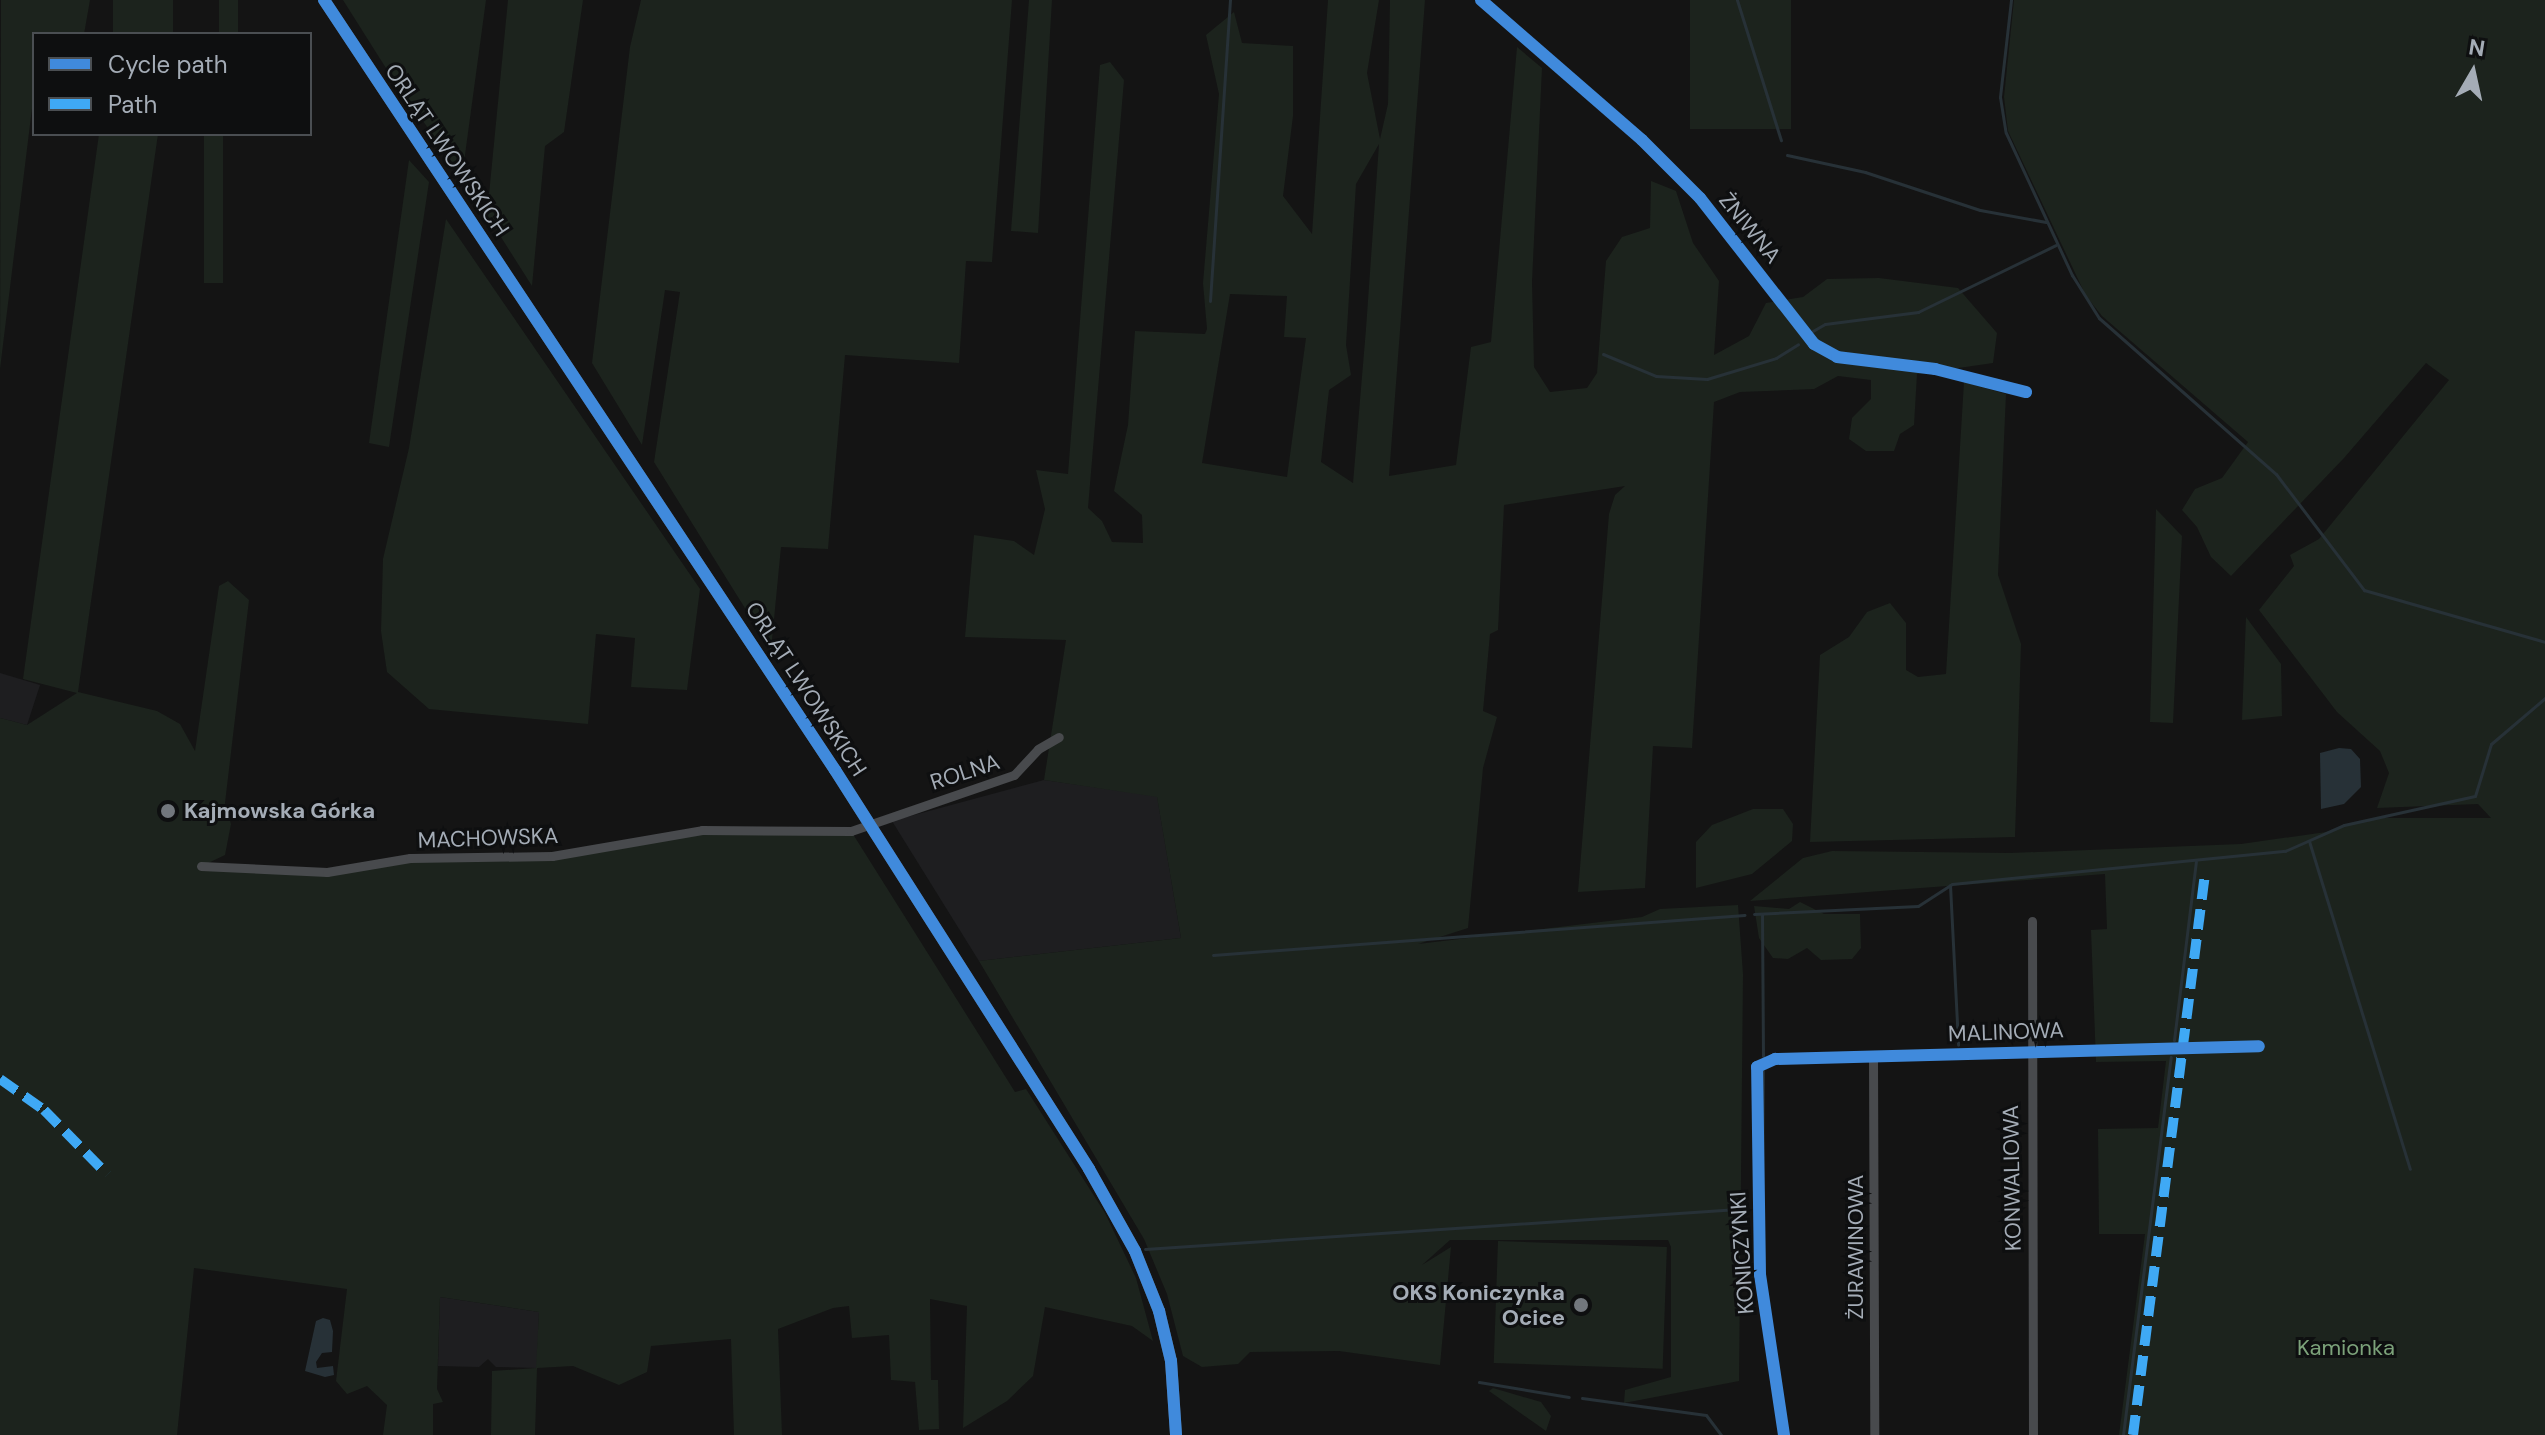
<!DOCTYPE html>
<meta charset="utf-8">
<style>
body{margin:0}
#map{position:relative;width:2545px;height:1435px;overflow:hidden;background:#141414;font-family:"DM Sans",sans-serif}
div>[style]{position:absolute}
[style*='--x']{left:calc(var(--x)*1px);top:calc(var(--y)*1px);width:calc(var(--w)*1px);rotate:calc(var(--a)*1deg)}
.built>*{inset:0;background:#1e1e20}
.green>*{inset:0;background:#1c231d;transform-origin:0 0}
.water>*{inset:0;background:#273137}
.stream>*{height:3px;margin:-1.5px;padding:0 1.5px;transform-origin:1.5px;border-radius:1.5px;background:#273137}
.street>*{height:9px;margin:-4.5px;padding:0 4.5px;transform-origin:4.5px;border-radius:4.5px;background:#484a4d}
.secondary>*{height:12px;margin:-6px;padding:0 6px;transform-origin:6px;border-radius:6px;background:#46494c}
.quiet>*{height:10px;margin-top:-5px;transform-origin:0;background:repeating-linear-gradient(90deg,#3fa9f5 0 20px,transparent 0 30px)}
.cycleway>*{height:12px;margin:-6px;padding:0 6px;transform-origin:6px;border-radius:6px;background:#408adc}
.dots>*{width:22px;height:22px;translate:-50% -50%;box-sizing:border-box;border:4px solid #0e0f10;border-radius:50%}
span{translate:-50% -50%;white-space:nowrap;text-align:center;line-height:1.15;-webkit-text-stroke:6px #0e0f10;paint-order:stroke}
.street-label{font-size:22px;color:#a4acb6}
.poi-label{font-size:22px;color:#a4acb6;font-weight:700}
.left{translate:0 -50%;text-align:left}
.right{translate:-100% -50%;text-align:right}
.park-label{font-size:22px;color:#7ca27a}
.legend{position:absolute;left:32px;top:32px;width:280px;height:104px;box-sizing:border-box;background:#0e0f10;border:2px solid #4a4e52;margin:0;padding:10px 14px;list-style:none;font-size:24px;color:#a4acb6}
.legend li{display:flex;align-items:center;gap:16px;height:40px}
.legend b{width:40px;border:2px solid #4a4e52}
.north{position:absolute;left:2433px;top:32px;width:80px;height:80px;-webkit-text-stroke:6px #0e0f10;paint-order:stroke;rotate:9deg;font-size:22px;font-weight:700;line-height:32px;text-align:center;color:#a4acb6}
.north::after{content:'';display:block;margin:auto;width:28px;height:36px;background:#a4acb6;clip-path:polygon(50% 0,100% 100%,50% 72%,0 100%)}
</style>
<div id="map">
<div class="built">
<div style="clip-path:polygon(0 673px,40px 685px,27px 725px,0 718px)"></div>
<div style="clip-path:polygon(1044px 780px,1157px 796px,1181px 938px,979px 961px,892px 821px)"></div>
<div style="clip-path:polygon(440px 1297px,539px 1312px,537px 1368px,496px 1367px,488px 1359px,479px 1367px,438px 1366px)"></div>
</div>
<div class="green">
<div style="clip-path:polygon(1px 0,90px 0,84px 34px,34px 34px,34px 92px,0 369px)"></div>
<div style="left:113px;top:0;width:60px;height:34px"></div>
<div style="left:219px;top:0;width:19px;height:34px"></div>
<div style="clip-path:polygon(343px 0,486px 0,462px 177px,384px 65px)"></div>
<div style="clip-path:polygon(508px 0,583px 0,564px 132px,545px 146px,532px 286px,487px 215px)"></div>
<div style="clip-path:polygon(641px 0,1012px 0,992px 262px,966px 261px,959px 363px,845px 355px,828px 549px,781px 547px,771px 650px,654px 462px,680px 292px,665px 290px,642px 445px,592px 363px,630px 47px)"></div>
<div style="clip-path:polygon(1029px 0,1052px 0,1038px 233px,1011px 231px)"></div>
<div style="clip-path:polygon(evenodd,1328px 0,1379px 0,1367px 73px,1380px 139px,1388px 104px,1390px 0,1425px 0,1389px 476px,1456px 465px,1471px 347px,1491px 342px,1517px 47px,1542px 68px,1532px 282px,1534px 367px,1550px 392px,1587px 388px,1597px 373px,1606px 261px,1622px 237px,1650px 228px,1651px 181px,1676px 191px,1693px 243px,1719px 281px,1714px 355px,1749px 336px,1766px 303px,1803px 297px,1827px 279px,1879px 278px,1958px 288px,1997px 333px,1993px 363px,1917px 374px,1914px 425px,1900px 434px,1894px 451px,1866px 451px,1849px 439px,1852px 418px,1871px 399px,1871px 380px,1838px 376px,1814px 389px,1740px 392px,1714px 402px,1692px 748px,1653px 746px,1645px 888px,1578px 892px,1609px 514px,1615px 495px,1625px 486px,1504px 505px,1498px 630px,1490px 634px,1483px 711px,1497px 717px,1483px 768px,1468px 928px,1418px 944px,1642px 917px,1660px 909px,1738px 905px,1743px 974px,1739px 1381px,1624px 1403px,1625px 1390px,1671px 1377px,1671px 1247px,1668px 1240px,1450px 1240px,1422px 1265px,1451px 1247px,1440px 1365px,1339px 1351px,1250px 1352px,1238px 1364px,1202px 1367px,1183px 1356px,1167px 1294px,1144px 1239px,979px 961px,1181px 938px,1157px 797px,1044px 780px,1066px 640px,965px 637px,974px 535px,1014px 541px,1034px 555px,1045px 509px,1036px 470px,1068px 474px,1100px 65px,1110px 62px,1124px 80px,1088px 508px,1102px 521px,1112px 542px,1143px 543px,1142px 515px,1114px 491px,1128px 425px,1135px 331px,1205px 334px,1207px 329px,1203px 283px,1219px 94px,1206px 35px,1234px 12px,1242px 43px,1293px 46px,1293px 116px,1283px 196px,1312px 234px,1328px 0,1379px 144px,1366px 329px,1353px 483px,1321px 462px,1329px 390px,1351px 375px,1346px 345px,1356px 184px,1379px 144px,1328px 0,1230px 294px,1287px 296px,1284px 337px,1306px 338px,1287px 477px,1202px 463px,1230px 294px)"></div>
<div style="left:1690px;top:0;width:101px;height:129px"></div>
<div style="clip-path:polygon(2014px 0,2545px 0,2545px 1435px,2119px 1435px,2145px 1234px,2099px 1234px,2098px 1129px,2158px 1128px,2166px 1061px,2096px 1062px,2091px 930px,2107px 929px,2105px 874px,1750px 901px,1803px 858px,1832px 851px,2010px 853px,2241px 844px,2326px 832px,2373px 818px,2491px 818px,2478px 804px,2377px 808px,2389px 773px,2380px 751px,2337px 712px,2259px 610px,2294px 566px,2290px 555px,2319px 539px,2449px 380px,2426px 363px,2344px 458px,2231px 576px,2211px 557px,2197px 527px,2182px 510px,2195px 489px,2222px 478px,2248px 442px,2102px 316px,2086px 296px,2008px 131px,2004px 97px)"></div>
<div style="clip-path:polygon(99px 134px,158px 134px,78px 692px,157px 711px,180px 724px,195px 751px,219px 586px,228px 581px,249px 600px,225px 803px,231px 824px,225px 855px,204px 865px,294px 874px,410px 858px,552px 856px,702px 830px,851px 831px,1015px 1092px,1026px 1089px,1105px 1213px,1136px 1278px,1153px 1341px,1132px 1326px,1045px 1307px,1033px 1376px,1007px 1401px,963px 1428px,967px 1306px,930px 1299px,931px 1380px,938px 1380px,939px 1429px,919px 1430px,915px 1382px,891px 1380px,889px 1335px,852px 1338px,849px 1306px,833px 1308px,778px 1329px,782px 1435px,734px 1435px,731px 1339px,651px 1346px,647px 1372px,619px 1385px,573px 1366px,537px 1368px,535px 1435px,491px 1435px,492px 1371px,536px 1368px,539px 1312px,440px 1297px,437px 1389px,443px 1402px,433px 1404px,433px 1435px,383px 1435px,387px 1405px,367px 1386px,347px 1394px,336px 1381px,347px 1289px,194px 1268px,177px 1435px,0 1435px,0 1084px,12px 1092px,15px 1087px,0 1076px,0 718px,27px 725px,77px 693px,23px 679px)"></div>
<div style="left:204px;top:134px;width:19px;height:149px"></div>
<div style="clip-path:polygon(409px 160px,429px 182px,389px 447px,369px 443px)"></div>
<div style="clip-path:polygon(446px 219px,700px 589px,687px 690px,631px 687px,635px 638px,596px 634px,588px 724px,429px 709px,387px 672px,381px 631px,383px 559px,409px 448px)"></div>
<div style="clip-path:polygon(1964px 382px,2006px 394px,1998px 575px,2021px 644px,2015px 837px,1810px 842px,1820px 655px,1849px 637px,1867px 612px,1890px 603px,1906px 623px,1906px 670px,1918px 677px,1946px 674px)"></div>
<div style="clip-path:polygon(2156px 509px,2182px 536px,2173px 723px,2150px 722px)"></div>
<div style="clip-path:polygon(2246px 617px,2281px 664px,2282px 716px,2242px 720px)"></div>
<div style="clip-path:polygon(1753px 809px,1783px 809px,1793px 824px,1792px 841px,1752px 874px,1696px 888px,1696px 842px,1712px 825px)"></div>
<div style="clip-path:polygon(1800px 902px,1824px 914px,1860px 914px,1861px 948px,1852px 959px,1821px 960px,1807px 948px,1788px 959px,1773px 958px,1759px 938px,1754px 906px,1789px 909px)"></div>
<div style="left:1498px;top:1241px;width:169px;height:122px;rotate:2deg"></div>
<div style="clip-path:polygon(1493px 1388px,1541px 1402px,1551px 1416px,1546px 1431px,1489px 1391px)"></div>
</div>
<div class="water">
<div style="clip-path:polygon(2339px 748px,2351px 749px,2360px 759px,2361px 787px,2344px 804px,2321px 809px,2320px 753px)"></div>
<div style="clip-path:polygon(323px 1318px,330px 1320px,333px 1331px,332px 1352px,322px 1353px,316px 1362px,317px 1368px,333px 1366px,334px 1375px,325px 1377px,305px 1371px,316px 1321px)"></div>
</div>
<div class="stream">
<div style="--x:1737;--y:0;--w:147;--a:72.6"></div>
<div style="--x:2011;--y:0;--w:98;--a:96.5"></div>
<div style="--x:2000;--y:97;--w:36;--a:81"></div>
<div style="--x:2006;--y:133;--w:157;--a:65.1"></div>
<div style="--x:2072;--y:275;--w:51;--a:57.9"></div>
<div style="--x:2099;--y:318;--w:236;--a:41.4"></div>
<div style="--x:2276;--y:474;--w:146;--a:52.8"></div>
<div style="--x:2364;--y:590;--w:188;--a:16"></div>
<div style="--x:1787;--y:155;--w:80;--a:12.3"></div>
<div style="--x:1865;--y:172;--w:121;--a:18.3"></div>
<div style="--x:1980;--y:210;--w:67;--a:10.3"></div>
<div style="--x:1210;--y:301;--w:302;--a:-86.2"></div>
<div style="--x:1811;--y:332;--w:16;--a:-30"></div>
<div style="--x:1825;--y:324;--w:94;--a:-7.4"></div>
<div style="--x:1918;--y:312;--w:153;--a:-25.9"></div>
<div style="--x:1603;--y:354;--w:57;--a:22.5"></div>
<div style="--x:1656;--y:376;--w:51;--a:3.4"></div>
<div style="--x:1707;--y:379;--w:72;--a:-16.9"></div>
<div style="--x:1776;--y:358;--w:26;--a:-32"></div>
<div style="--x:2309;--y:841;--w:343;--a:72.9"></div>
<div style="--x:1950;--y:885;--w:160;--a:87.1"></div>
<div style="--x:1754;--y:914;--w:164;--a:-2.8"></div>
<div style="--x:1918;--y:906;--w:40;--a:-32.9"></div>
<div style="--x:1952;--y:884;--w:335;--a:-5.7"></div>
<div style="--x:2285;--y:851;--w:64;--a:-23.8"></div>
<div style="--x:2344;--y:825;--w:134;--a:-12.5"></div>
<div style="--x:2475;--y:796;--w:54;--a:-72.9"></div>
<div style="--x:2491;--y:744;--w:71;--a:-40.4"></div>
<div style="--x:1762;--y:914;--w:142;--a:89.6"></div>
<div style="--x:1213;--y:955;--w:533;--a:-4.31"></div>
<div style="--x:2174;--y:1040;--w:180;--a:-83"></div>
<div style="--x:1762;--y:1199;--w:128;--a:-89.6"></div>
<div style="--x:1145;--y:1249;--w:594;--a:-3.86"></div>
<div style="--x:1479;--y:1382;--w:91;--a:9.5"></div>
<div style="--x:1582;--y:1398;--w:125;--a:7.8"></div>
<div style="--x:1706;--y:1415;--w:25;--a:53"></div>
<div style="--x:2123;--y:1435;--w:381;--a:-82.8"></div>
</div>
<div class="street">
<div style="--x:1481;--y:0;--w:213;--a:41"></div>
<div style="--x:1642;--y:140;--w:82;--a:45"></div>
<div style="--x:1700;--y:198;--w:185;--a:52"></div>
<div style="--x:1814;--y:344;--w:26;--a:29"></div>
<div style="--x:1837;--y:357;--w:99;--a:7"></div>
<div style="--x:1935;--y:369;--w:94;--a:14.2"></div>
<div style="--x:201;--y:866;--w:126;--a:2.7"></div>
<div style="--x:327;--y:872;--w:84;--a:-9.6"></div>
<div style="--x:410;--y:858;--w:142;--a:-0.8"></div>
<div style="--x:552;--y:856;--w:152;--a:-9.8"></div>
<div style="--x:702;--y:830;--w:149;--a:0.4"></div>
<div style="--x:851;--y:831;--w:172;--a:-19"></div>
<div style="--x:1014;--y:775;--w:35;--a:-47"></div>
<div style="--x:1038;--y:749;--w:24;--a:-30"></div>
<div style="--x:2032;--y:921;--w:514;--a:89.89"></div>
<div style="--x:1873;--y:1058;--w:377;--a:89.8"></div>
<div style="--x:1784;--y:1435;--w:162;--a:-98.5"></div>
<div style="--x:1760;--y:1275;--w:208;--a:-90.8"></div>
<div style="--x:1757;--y:1067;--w:20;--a:-24"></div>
<div style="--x:1775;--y:1059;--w:484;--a:-1.5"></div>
</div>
<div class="secondary">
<div style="--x:324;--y:0;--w:924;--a:56.43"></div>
<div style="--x:835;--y:770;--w:473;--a:57.5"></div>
<div style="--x:1089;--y:1169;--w:94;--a:60.7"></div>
<div style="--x:1135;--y:1251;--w:65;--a:68.2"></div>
<div style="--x:1159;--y:1311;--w:51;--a:76.5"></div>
<div style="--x:1171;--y:1361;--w:74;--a:86.1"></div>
</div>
<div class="quiet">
<div style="--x:0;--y:1079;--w:54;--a:35.2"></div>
<div style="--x:44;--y:1110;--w:90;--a:45.5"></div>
<div style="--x:2133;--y:1435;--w:566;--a:-82.69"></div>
</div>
<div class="cycleway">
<div style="--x:324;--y:0;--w:924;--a:56.43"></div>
<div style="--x:835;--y:770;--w:473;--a:57.5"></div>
<div style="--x:1089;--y:1169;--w:94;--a:60.7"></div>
<div style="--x:1135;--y:1251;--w:65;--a:68.2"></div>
<div style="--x:1159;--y:1311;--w:51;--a:76.5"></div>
<div style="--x:1171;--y:1361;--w:74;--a:86.1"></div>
<div style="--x:1481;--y:0;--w:213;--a:41"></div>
<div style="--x:1642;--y:140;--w:82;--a:45"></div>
<div style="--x:1700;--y:198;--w:185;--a:52"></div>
<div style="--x:1814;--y:344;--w:26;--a:29"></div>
<div style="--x:1837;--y:357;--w:99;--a:7"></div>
<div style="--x:1935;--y:369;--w:94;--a:14.2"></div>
<div style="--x:1784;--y:1435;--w:162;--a:-98.5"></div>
<div style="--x:1760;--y:1275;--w:208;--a:-90.8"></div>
<div style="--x:1757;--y:1067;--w:20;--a:-24"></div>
<div style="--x:1775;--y:1059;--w:484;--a:-1.5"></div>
</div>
<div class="dots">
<div style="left:168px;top:811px;background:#72777d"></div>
<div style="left:1581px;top:1305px;background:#72777d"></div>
</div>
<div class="street-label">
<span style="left:447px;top:150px;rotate:56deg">ORLĄT LWOWSKICH</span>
<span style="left:1750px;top:228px;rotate:51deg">ŻNIWNA</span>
<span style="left:806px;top:689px;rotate:57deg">ORLĄT LWOWSKICH</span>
<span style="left:965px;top:772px;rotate:-18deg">ROLNA</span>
<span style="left:488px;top:838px;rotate:-2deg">MACHOWSKA</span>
<span style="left:2006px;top:1032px;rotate:-2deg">MALINOWA</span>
<span style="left:2012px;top:1178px;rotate:-91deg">KONWALIOWA</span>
<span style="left:1856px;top:1247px;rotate:-90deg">ŻURAWINOWA</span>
<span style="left:1742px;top:1253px;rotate:-94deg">KONICZYNKI</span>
</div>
<div class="poi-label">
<span class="left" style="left:184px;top:811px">Kajmowska Górka</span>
<span class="right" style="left:1565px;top:1305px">OKS Koniczynka<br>Ocice</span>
</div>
<div class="park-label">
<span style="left:2346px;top:1348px">Kamionka</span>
</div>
<ul class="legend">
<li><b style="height:10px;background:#408adc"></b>Cycle path</li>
<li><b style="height:10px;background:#3fa9f5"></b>Path</li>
</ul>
<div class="north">N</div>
</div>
